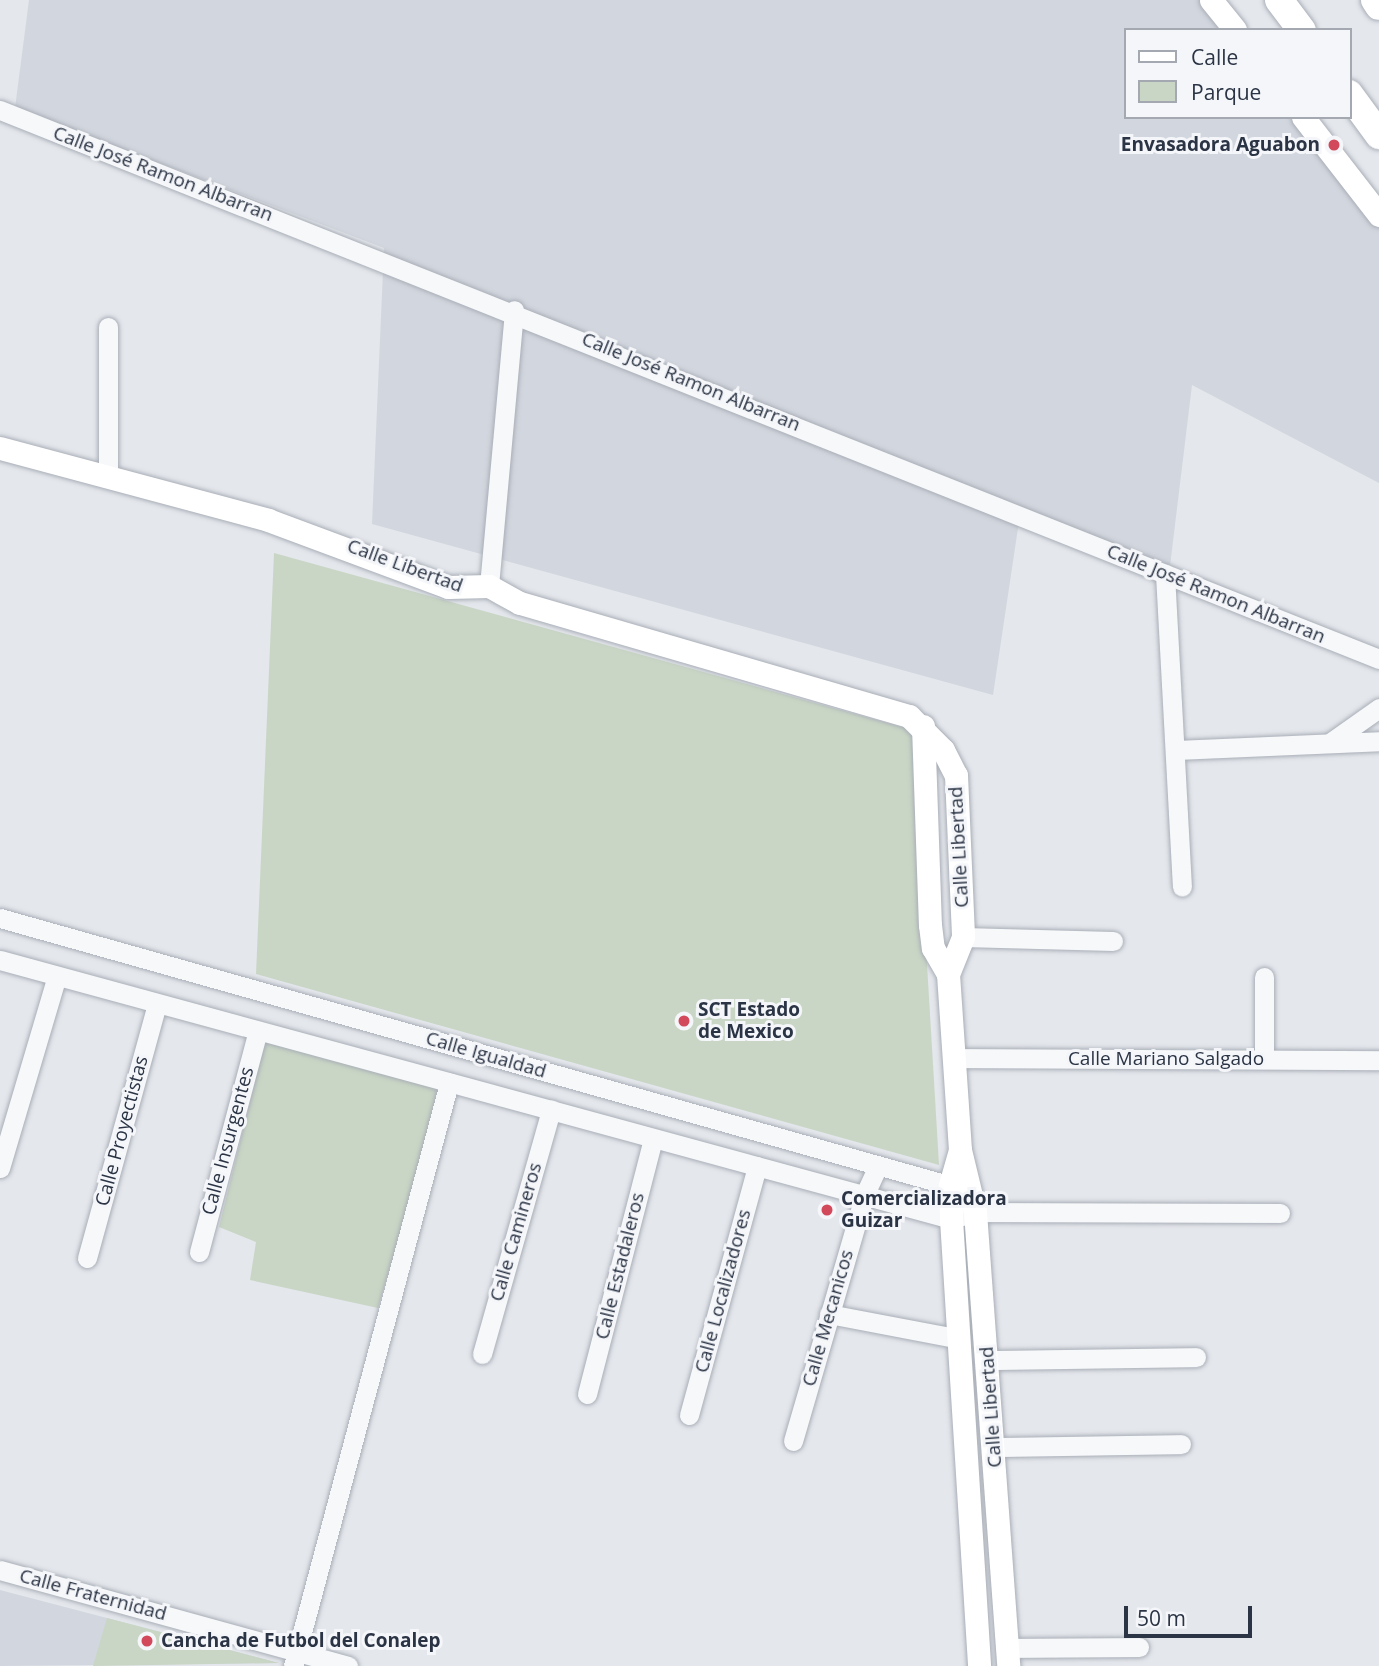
<!DOCTYPE html>
<meta charset="utf-8">
<style>
body{margin:0}
#map{position:relative;width:1379px;height:1666px;overflow:hidden;background:#e4e7ec;font-family:"Open Sans",sans-serif}
div>[style]{position:absolute}
[style*='--x']{left:calc(var(--x)*1px);top:calc(var(--y)*1px);width:calc(var(--w)*1px);rotate:calc(var(--a)*1deg)}
.built>*{inset:0;background:#d2d6de}
.green>*{inset:0;background:#c9d6c5}
.roads{filter:drop-shadow(0 0 2px #a9aeb7) drop-shadow(0 0 2px #a9aeb7)}
.minor>*{height:19px;margin:-9.5px;padding:0 9.5px;transform-origin:9.5px;border-radius:9.5px;background:#f7f8fa}
.major>*{height:23px;margin:-11.5px;padding:0 11.5px;transform-origin:11.5px;border-radius:11.5px;background:#fff}
.highway>*{height:28px;margin:-14px;padding:0 14px;transform-origin:14px;border-radius:14px;background:#fff}
.dots>*{width:19px;height:19px;translate:-50% -50%;box-sizing:border-box;border:4px solid #f4f6f9;border-radius:50%}
span{translate:-50% -50%;white-space:nowrap;text-align:center;line-height:1.15;-webkit-text-stroke:6px #f4f6f9;paint-order:stroke}
.poi-label{font-size:19px;color:#2b3445;font-weight:700}
.right{translate:-100% -50%;text-align:right}
.left{translate:0 -50%;text-align:left}
.street-label{font-size:19px;color:#2b3445}
.legend{position:absolute;left:1124px;top:28px;width:228px;height:91px;box-sizing:border-box;background:#f4f6f9;border:2px solid #a4a8b1;margin:0;padding:9px 12px;list-style:none;font-size:21px;color:#2b3445}
.legend li{display:flex;align-items:center;gap:14px;height:35px}
.legend b{width:35px;border:2px solid #a4a8b1}
.scale{position:absolute;left:1124px;top:1606px;width:128px;height:32px;box-sizing:border-box;border:4px solid #2b3445;border-top:0;padding-left:9px;font-size:21px;line-height:24px;white-space:nowrap;color:#2b3445;-webkit-text-stroke:5px #f4f6f9;paint-order:stroke}
</style>
<div id="map">
<div class="built">
<div style="clip-path:polygon(29px 0,1200px 0,1223px 30px,1125px 30px,1125px 117px,1292px 117px,1379px 228px,1379px 483px,1192px 385px,1170px 566px,1021px 508px,993px 695px,372px 524px,384px 248px,15px 108px)"></div>
<div style="clip-path:polygon(0 1590px,107px 1618px,279px 1663px,0 1666px)"></div>
</div>
<div class="green">
<div style="clip-path:polygon(274px 553px,913px 730px,939px 1165px,256px 974px)"></div>
<div style="clip-path:polygon(267px 1033px,446px 1082px,378px 1308px,250px 1280px,256px 1242px,219px 1227px)"></div>
<div style="clip-path:polygon(107px 1618px,279px 1663px,93px 1666px)"></div>
</div>
<div class="roads">
<div class="minor">
<div style="--x:0;--y:110;--w:1484;--a:21.71"></div>
<div style="--x:108;--y:478;--w:151;--a:-90"></div>
<div style="--x:1165;--y:574;--w:313;--a:86.9"></div>
<div style="--x:489;--y:586;--w:277;--a:-84.8"></div>
<div style="--x:1331;--y:742;--w:59;--a:-35.3"></div>
<div style="--x:1176;--y:750;--w:203;--a:-2.5"></div>
<div style="--x:0;--y:918;--w:999;--a:15.73"></div>
<div style="--x:963;--y:937;--w:150;--a:1.5"></div>
<div style="--x:0;--y:960;--w:986;--a:15.23"></div>
<div style="--x:951;--y:1219;--w:25;--a:-16"></div>
<div style="--x:975;--y:1212;--w:305;--a:0.2"></div>
<div style="--x:1264;--y:977;--w:82;--a:90"></div>
<div style="--x:953;--y:1058;--w:426;--a:0.3"></div>
<div style="--x:0;--y:1168;--w:200;--a:-73.5"></div>
<div style="--x:199;--y:1252;--w:229;--a:-75.1"></div>
<div style="--x:87;--y:1258;--w:264;--a:-74.6"></div>
<div style="--x:829;--y:1314;--w:133;--a:10.8"></div>
<div style="--x:482;--y:1354;--w:254;--a:-74.2"></div>
<div style="--x:987;--y:1360;--w:209;--a:-0.8"></div>
<div style="--x:587;--y:1394;--w:264;--a:-75.5"></div>
<div style="--x:689;--y:1415;--w:258;--a:-74.7"></div>
<div style="--x:793;--y:1441;--w:255;--a:-73.8"></div>
<div style="--x:864;--y:1196;--w:33;--a:-65"></div>
<div style="--x:994;--y:1447;--w:187;--a:-0.9"></div>
<div style="--x:0;--y:1570;--w:361;--a:15.4"></div>
<div style="--x:1007;--y:1648;--w:132;--a:-0.4"></div>
<div style="--x:293;--y:1666;--w:604;--a:-75.02"></div>
</div>
<div class="major">
<div style="--x:1211;--y:0;--w:38;--a:51"></div>
<div style="--x:1303;--y:117;--w:124;--a:52.2"></div>
<div style="--x:0;--y:448;--w:278;--a:15"></div>
<div style="--x:268;--y:520;--w:192;--a:20.4"></div>
<div style="--x:448;--y:587;--w:41;--a:-1.4"></div>
<div style="--x:489;--y:586;--w:35;--a:29"></div>
<div style="--x:520;--y:603;--w:405;--a:16.2"></div>
<div style="--x:909;--y:716;--w:48;--a:45"></div>
<div style="--x:943;--y:750;--w:28;--a:63"></div>
<div style="--x:956;--y:775;--w:162;--a:87.5"></div>
<div style="--x:963;--y:937;--w:40;--a:112"></div>
<div style="--x:923;--y:726;--w:199;--a:88"></div>
<div style="--x:930;--y:925;--w:23;--a:83"></div>
<div style="--x:933;--y:948;--w:30;--a:60"></div>
<div style="--x:948;--y:974;--w:176;--a:86.1"></div>
<div style="--x:960;--y:1150;--w:64;--a:76.4"></div>
<div style="--x:975;--y:1212;--w:455;--a:85.8"></div>
<div style="--x:960;--y:1150;--w:37;--a:106"></div>
<div style="--x:950;--y:1186;--w:33;--a:88"></div>
<div style="--x:951;--y:1219;--w:448;--a:86.4"></div>
</div>
<div class="highway">
<div style="--x:1279;--y:0;--w:38;--a:53"></div>
<div style="--x:1375;--y:0;--w:7;--a:56"></div>
<div style="--x:1349;--y:94;--w:51;--a:53.8"></div>
</div>
</div>
<div class="dots">
<div style="left:1334px;top:145px;background:#d1495b"></div>
<div style="left:684px;top:1021px;background:#d1495b"></div>
<div style="left:827px;top:1210px;background:#d1495b"></div>
<div style="left:147px;top:1641px;background:#d1495b"></div>
</div>
<div class="poi-label">
<span class="right" style="left:1320px;top:145px">Envasadora Aguabon</span>
<span class="left" style="left:698px;top:1021px">SCT Estado<br>de Mexico</span>
<span class="left" style="left:841px;top:1210px">Comercializadora<br>Guizar</span>
<span class="left" style="left:161px;top:1641px">Cancha de Futbol del Conalep</span>
</div>
<div class="street-label">
<span style="left:163px;top:174px;rotate:21deg">Calle José Ramon Albarran</span>
<span style="left:691px;top:382px;rotate:22deg">Calle José Ramon Albarran</span>
<span style="left:405px;top:566px;rotate:20deg">Calle Libertad</span>
<span style="left:1216px;top:594px;rotate:22deg">Calle José Ramon Albarran</span>
<span style="left:959px;top:847px;rotate:-93deg">Calle Libertad</span>
<span style="left:486px;top:1055px;rotate:16deg">Calle Igualdad</span>
<span style="left:1166px;top:1059px">Calle Mariano Salgado</span>
<span style="left:122px;top:1131px;rotate:-75deg">Calle Proyectistas</span>
<span style="left:228px;top:1141px;rotate:-75deg">Calle Insurgentes</span>
<span style="left:516px;top:1232px;rotate:-74deg">Calle Camineros</span>
<span style="left:620px;top:1266px;rotate:-76deg">Calle Estadaleros</span>
<span style="left:723px;top:1291px;rotate:-75deg">Calle Localizadores</span>
<span style="left:828px;top:1318px;rotate:-74deg">Calle Mecanicos</span>
<span style="left:991px;top:1407px;rotate:-94deg">Calle Libertad</span>
<span style="left:93px;top:1595px;rotate:15deg">Calle Fraternidad</span>
</div>
<ul class="legend">
<li><b style="height:9px;background:#fff"></b>Calle</li>
<li><b style="height:19px;background:#c9d6c5"></b>Parque</li>
</ul>
<div class="scale">50 m</div>
</div>
